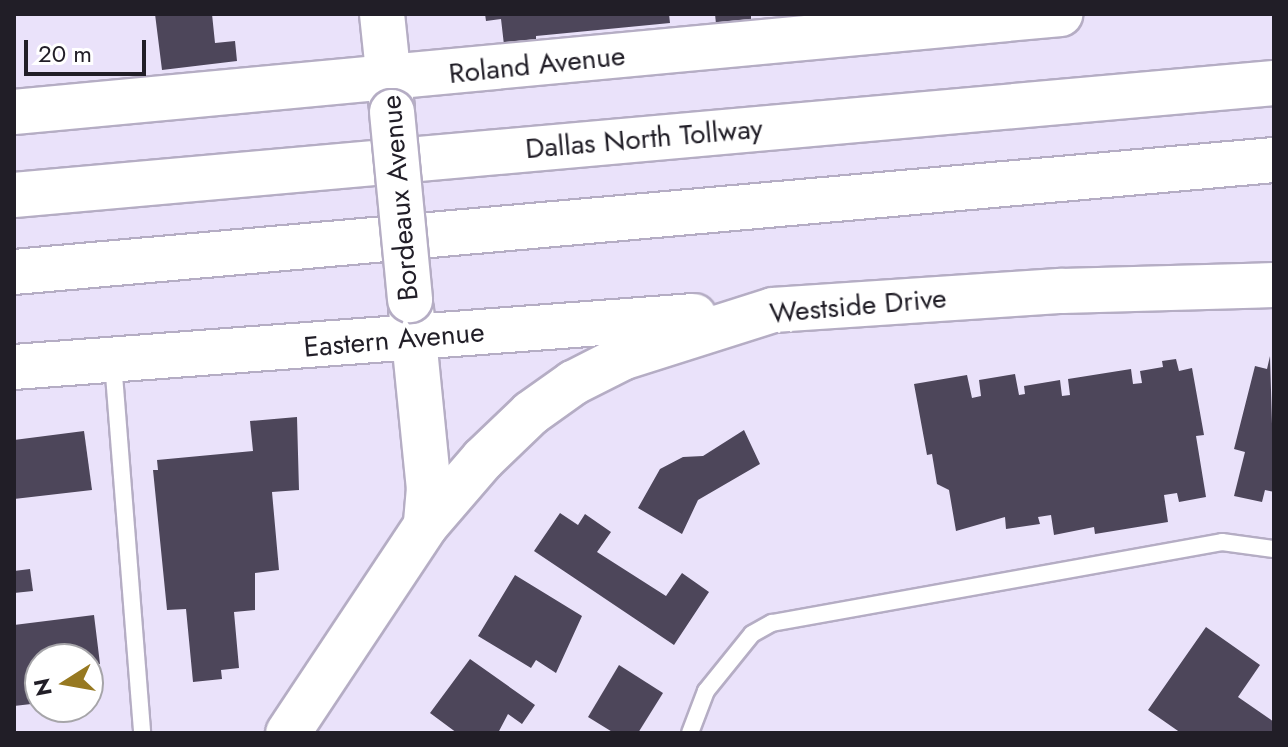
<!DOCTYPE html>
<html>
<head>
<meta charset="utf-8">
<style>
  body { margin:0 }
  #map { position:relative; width:1288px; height:747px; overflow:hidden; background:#eae2fa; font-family:Jost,sans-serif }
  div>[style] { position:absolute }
  .building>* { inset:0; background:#4d465a }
  .roads { filter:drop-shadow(2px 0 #b5adc4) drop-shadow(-2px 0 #b5adc4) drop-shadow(0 2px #b5adc4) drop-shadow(0 -2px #b5adc4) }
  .lane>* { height:16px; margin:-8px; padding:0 8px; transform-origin:8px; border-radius:8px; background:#fff }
  .secondary>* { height:44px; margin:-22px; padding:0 22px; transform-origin:22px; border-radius:22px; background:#fff }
  .highway>* { height:44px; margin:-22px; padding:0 22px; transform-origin:22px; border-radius:22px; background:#fff }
  .bridges { filter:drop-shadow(2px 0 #b5adc4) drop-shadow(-2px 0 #b5adc4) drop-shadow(0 2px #b5adc4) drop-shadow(0 -2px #b5adc4) }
  .secondary-bridge>* { height:44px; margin:-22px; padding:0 22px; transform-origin:22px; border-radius:22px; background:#fff }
  span { translate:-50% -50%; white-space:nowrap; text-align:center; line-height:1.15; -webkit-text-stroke:8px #fff; paint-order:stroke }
  .street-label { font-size:28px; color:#211e27 }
  .frame { position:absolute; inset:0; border:16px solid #211e27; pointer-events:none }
  .north { position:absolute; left:24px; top:643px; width:80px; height:80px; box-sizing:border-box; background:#fff; border:2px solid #a6a5a9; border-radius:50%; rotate:259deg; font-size:22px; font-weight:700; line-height:32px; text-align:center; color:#211e27 }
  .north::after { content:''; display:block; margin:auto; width:28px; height:36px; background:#977921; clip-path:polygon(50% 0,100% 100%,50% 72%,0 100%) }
  .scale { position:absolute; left:24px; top:40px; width:122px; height:36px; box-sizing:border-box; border:4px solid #211e27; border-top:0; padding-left:10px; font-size:24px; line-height:28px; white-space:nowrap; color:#211e27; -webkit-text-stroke:6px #fff; paint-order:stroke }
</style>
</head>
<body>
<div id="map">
  <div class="building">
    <div style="clip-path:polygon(155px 14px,212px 14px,215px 43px,235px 41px,237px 61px,162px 70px)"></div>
    <div style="clip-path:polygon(485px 14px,669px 14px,670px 23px,536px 36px,536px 42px,504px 45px,501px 19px,486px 21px)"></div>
    <div style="clip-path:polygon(715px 14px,751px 14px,751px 21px,716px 24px)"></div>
    <div style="clip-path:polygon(1270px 356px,1274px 492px,1265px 490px,1262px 502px,1234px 496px,1245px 452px,1234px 449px,1255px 366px,1267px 369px)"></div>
    <div style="clip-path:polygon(1176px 359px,1179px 371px,1192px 368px,1204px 435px,1196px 436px,1206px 497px,1179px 502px,1177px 493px,1164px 495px,1168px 522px,1095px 534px,1094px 527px,1054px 535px,1051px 515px,1038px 517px,1040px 524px,1006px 529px,1005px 517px,956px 531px,949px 490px,937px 484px,932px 454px,927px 455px,914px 384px,967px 375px,972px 398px,981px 396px,979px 380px,1015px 374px,1019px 395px,1025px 394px,1024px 386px,1060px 380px,1062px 396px,1070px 395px,1068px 379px,1131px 369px,1133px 384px,1142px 383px,1140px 371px,1163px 367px,1162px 361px)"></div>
    <div style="clip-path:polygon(297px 417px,299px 490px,272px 492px,279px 570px,255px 573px,255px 610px,234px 612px,239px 668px,221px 670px,222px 679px,193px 682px,186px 609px,167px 610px,153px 470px,158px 470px,157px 460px,253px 451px,250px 421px)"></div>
    <div style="clip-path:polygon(744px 430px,760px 464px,698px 500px,682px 534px,638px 508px,660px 469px,683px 457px,703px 456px)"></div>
    <div style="clip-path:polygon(84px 431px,92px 490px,14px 499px,14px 440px)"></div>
    <div style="clip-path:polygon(560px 513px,578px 525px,585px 514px,611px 532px,597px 552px,666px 596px,682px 573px,709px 592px,674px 645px,534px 551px)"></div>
    <div style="clip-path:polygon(30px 569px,33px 591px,14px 593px,14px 571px)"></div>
    <div style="clip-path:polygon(515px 575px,582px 616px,556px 673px,536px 660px,531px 668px,478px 636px)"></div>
    <div style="clip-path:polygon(94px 615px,100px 664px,40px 659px,40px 703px,14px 706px,14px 625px)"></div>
    <div style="clip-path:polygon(1206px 627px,1260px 665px,1238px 697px,1274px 722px,1274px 733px,1181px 733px,1148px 710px)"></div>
    <div style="clip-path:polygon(470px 659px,535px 705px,522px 724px,508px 714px,498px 733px,457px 733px,430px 713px)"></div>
    <div style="clip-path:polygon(619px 665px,663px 693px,638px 733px,614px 733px,588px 717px)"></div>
  </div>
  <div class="roads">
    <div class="lane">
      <div style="left:113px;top:362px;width:372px;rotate:85.5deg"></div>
      <div style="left:690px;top:733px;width:45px;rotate:-69.1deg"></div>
      <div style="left:706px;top:691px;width:73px;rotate:-51.1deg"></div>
      <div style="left:752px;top:634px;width:23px;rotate:-29deg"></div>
      <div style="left:772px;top:623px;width:457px;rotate:-10.2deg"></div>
      <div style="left:1222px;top:542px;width:52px;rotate:7.7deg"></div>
    </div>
    <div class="secondary">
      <div style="left:382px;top:14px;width:96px;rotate:84deg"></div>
      <div style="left:14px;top:112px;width:1051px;rotate:-5.35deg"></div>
      <div style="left:411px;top:309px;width:180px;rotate:84.3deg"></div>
      <div style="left:429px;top:488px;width:37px;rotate:95deg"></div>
      <div style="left:14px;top:367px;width:682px;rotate:-4.29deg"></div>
      <div style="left:288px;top:733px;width:250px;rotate:-56.4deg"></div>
      <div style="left:426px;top:525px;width:87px;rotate:-49.2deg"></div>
      <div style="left:483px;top:459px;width:66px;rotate:-43.8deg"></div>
      <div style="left:531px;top:413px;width:52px;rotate:-35.5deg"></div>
      <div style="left:573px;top:383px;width:55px;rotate:-27deg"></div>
      <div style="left:622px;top:358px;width:158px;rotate:-17.6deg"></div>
      <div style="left:773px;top:310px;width:290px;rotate:-3.8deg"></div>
      <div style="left:1062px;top:291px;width:212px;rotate:-1.6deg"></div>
    </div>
    <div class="highway">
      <div style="left:14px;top:195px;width:1265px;rotate:-5.08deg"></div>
      <div style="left:14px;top:272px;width:1265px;rotate:-5.08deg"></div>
    </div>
  </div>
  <div class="bridges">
    <div class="secondary-bridge">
      <div style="left:392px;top:112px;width:189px;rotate:84.5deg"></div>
    </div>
  </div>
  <div class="street-label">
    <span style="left:537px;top:65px;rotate:-6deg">Roland Avenue</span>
    <span style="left:644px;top:139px;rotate:-5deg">Dallas North Tollway</span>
    <span style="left:400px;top:198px;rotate:-95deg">Bordeaux Avenue</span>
    <span style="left:858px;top:306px;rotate:-5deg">Westside Drive</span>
    <span style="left:394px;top:340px;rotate:-5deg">Eastern Avenue</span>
  </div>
  <div class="frame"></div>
  <div class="north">N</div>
  <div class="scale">20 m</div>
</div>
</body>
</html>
